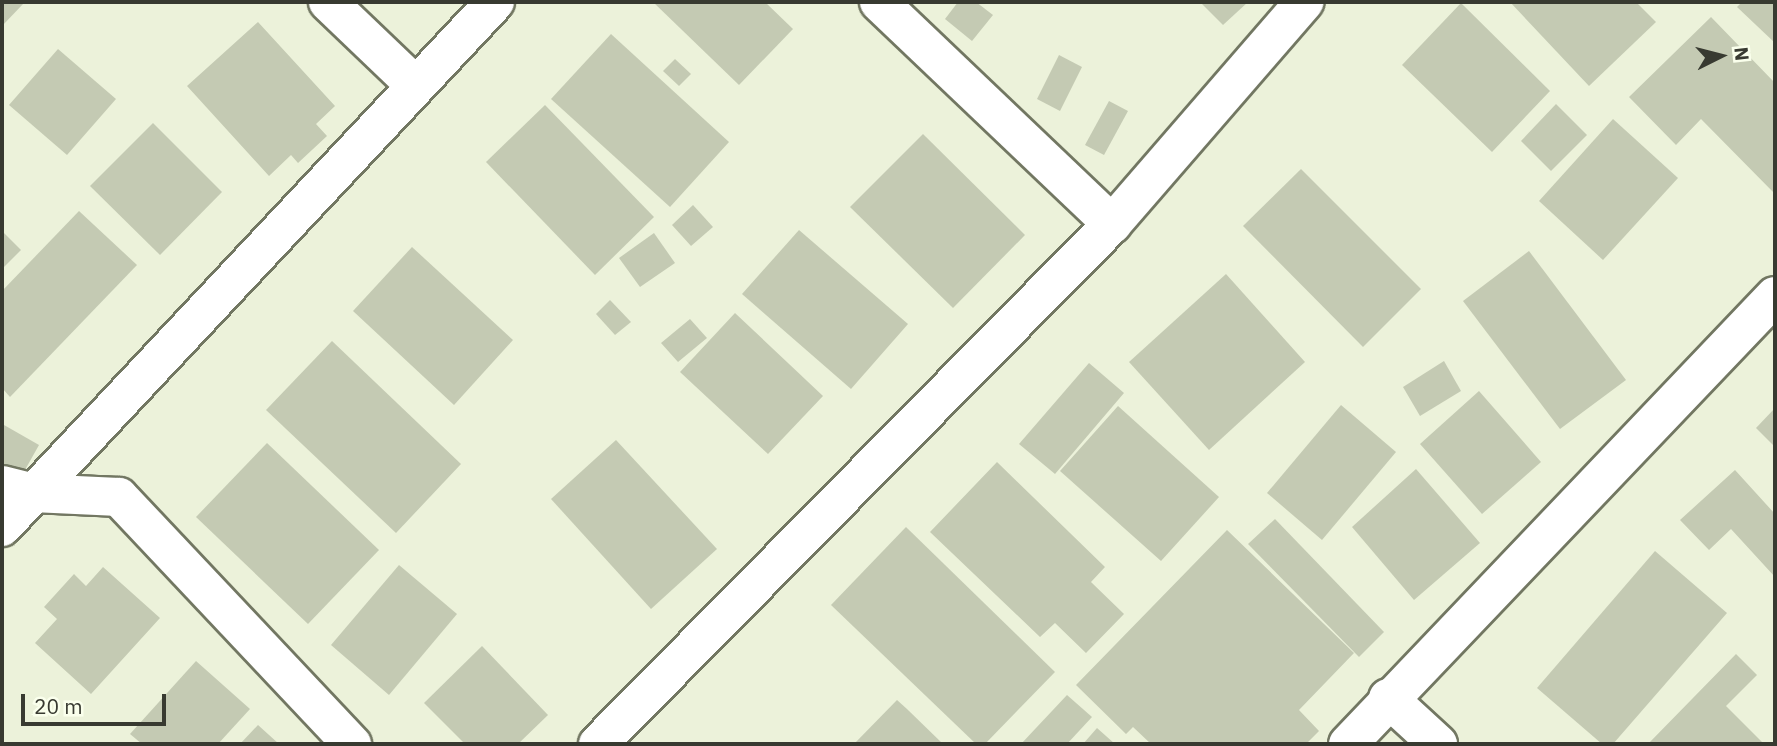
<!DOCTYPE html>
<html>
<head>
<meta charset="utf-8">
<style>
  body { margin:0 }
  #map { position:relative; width:1777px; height:746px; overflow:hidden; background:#ecf2da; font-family:"IBM Plex Sans",sans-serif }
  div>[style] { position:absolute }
  .building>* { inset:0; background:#c4cab3 }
  .roads { filter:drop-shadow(2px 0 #727762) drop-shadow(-2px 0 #727762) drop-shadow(0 2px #727762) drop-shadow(0 -2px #727762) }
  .minor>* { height:38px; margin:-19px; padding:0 19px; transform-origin:19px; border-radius:19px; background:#fff }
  span { translate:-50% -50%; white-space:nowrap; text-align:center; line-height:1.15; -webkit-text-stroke:6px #faffec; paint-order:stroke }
  .frame { position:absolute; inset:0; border:4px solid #383a31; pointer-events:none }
  .north { position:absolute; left:1686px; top:21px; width:70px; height:70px; -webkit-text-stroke:5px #faffec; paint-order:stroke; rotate:84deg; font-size:19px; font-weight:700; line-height:28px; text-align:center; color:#383a31 }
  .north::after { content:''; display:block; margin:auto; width:24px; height:32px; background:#383a31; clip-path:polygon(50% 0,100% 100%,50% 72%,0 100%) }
  .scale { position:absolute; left:21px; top:694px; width:145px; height:32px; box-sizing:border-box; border:4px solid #383a31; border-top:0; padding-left:9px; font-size:21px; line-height:24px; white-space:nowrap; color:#383a31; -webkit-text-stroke:5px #faffec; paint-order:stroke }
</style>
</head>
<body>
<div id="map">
  <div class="building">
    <div style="clip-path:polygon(2px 2px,24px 3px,2px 26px)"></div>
    <div style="clip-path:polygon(653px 2px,765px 2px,793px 29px,739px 85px)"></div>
    <div style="clip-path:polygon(958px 2px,976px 2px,993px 15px,972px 41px,945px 19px)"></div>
    <div style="clip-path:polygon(1200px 2px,1248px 2px,1223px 25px)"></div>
    <div style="clip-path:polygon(1510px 2px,1636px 2px,1656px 22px,1589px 86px)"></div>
    <div style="clip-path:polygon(1742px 2px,1775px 2px,1775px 43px,1737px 7px)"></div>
    <div style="clip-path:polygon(1461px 3px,1550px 91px,1492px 152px,1402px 65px)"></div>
    <div style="clip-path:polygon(1711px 17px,1775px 83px,1775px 194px,1701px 119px,1676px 145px,1629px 97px)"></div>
    <div style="clip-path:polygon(258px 22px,335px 106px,316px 124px,327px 136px,298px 163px,291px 155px,269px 176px,187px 86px)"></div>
    <div style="clip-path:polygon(611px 34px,729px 142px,670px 207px,551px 99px)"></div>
    <div style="clip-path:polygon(58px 49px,116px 99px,67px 155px,9px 105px)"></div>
    <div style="clip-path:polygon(1059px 55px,1082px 67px,1060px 111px,1037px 99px)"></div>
    <div style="clip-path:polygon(675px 59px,691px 74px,679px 86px,663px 71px)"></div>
    <div style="clip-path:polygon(1109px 101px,1128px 111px,1104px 155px,1085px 145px)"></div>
    <div style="clip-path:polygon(1556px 104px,1587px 135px,1551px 171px,1521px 141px)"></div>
    <div style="clip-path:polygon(545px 105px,654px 217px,595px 275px,486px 162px)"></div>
    <div style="clip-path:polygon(1613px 119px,1678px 178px,1603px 260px,1539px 201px)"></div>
    <div style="clip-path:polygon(153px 123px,222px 192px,160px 255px,90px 186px)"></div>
    <div style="clip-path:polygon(923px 134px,1025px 235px,953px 308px,850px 207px)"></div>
    <div style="clip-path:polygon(1301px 169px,1421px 289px,1363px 347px,1243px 226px)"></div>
    <div style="clip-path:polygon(693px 205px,713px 227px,691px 246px,672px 225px)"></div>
    <div style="clip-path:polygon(79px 211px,137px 265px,10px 397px,2px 388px,2px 291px)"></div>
    <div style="clip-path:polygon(799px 230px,908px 324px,851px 389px,742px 294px)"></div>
    <div style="clip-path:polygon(2px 231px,21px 250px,2px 269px)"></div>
    <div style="clip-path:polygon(654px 233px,675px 263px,640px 287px,619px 258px)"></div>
    <div style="clip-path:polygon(412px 247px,513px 340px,454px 405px,353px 311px)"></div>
    <div style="clip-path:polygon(1529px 251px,1626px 380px,1560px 429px,1463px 301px)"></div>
    <div style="clip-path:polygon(1226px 274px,1305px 362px,1209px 450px,1129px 362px)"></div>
    <div style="clip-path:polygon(610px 300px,631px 322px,615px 335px,596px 314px)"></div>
    <div style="clip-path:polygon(735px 313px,823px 396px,768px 454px,680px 372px)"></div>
    <div style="clip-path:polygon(690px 319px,707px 338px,678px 362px,661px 343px)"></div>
    <div style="clip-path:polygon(332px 341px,461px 464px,396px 533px,266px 410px)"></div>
    <div style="clip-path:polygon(1444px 361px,1461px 391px,1420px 416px,1403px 387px)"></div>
    <div style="clip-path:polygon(1089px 363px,1124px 393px,1055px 474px,1019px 444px)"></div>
    <div style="clip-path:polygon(1479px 391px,1541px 462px,1482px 514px,1420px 444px)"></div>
    <div style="clip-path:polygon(1341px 405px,1396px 452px,1322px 540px,1267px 493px)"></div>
    <div style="clip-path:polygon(1118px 406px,1219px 497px,1161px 561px,1060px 471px)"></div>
    <div style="clip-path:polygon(1775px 408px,1775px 447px,1756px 428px)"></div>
    <div style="clip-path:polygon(4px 425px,39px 445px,21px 477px,2px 466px)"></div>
    <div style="clip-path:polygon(616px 440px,717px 549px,651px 609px,551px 499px)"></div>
    <div style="clip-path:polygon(267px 443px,379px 550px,308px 624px,196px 517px)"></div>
    <div style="clip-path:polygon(997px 462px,1105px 567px,1091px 582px,1124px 614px,1086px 653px,1055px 623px,1040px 637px,930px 532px)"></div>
    <div style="clip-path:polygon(1416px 469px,1480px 543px,1414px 600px,1352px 527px)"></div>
    <div style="clip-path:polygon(1735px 470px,1775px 514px,1775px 577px,1731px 529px,1709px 550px,1680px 520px)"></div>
    <div style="clip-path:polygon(1275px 519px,1384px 632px,1359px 657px,1248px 544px)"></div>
    <div style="clip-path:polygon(906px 527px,1055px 672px,985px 744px,976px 744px,831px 605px)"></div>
    <div style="clip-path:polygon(1227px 530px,1354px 653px,1299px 710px,1319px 731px,1306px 744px,1151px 744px,1133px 727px,1126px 734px,1076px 685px)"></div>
    <div style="clip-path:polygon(1655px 551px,1727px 613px,1613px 744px,1602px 744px,1537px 688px)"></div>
    <div style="clip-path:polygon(399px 565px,457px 614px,389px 695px,331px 645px)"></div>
    <div style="clip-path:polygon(103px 567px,160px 618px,91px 694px,35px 643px,57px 619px,44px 607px,74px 574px,86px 586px)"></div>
    <div style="clip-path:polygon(482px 646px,548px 715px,518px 744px,465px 744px,424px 703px)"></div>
    <div style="clip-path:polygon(1736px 654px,1757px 675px,1726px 706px,1764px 744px,1648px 744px)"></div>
    <div style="clip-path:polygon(196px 661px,250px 709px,218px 744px,142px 744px,130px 734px)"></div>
    <div style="clip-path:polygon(1067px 695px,1092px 717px,1067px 744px,1021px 744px)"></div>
    <div style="clip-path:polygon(897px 700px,907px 709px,943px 744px,854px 744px)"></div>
    <div style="clip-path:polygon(258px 725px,279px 744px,240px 744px)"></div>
    <div style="clip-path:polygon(1097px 728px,1115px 744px,1083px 744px)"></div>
  </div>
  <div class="roads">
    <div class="minor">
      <div style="left:328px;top:2px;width:120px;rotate:43.7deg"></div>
      <div style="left:879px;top:2px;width:322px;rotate:43.6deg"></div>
      <div style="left:2px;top:485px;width:32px;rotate:14deg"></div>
      <div style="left:33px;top:493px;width:86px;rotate:2.7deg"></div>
      <div style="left:119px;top:497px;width:340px;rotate:46.7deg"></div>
      <div style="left:2px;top:527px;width:720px;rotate:-46.8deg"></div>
      <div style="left:1388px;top:698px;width:68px;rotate:42.6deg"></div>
      <div style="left:598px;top:744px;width:731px;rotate:-45.33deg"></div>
      <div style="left:1112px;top:224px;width:294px;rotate:-49.1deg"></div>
      <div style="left:1348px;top:744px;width:619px;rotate:-46.37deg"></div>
    </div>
  </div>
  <div class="frame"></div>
  <div class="north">N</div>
  <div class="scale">20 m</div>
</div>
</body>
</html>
